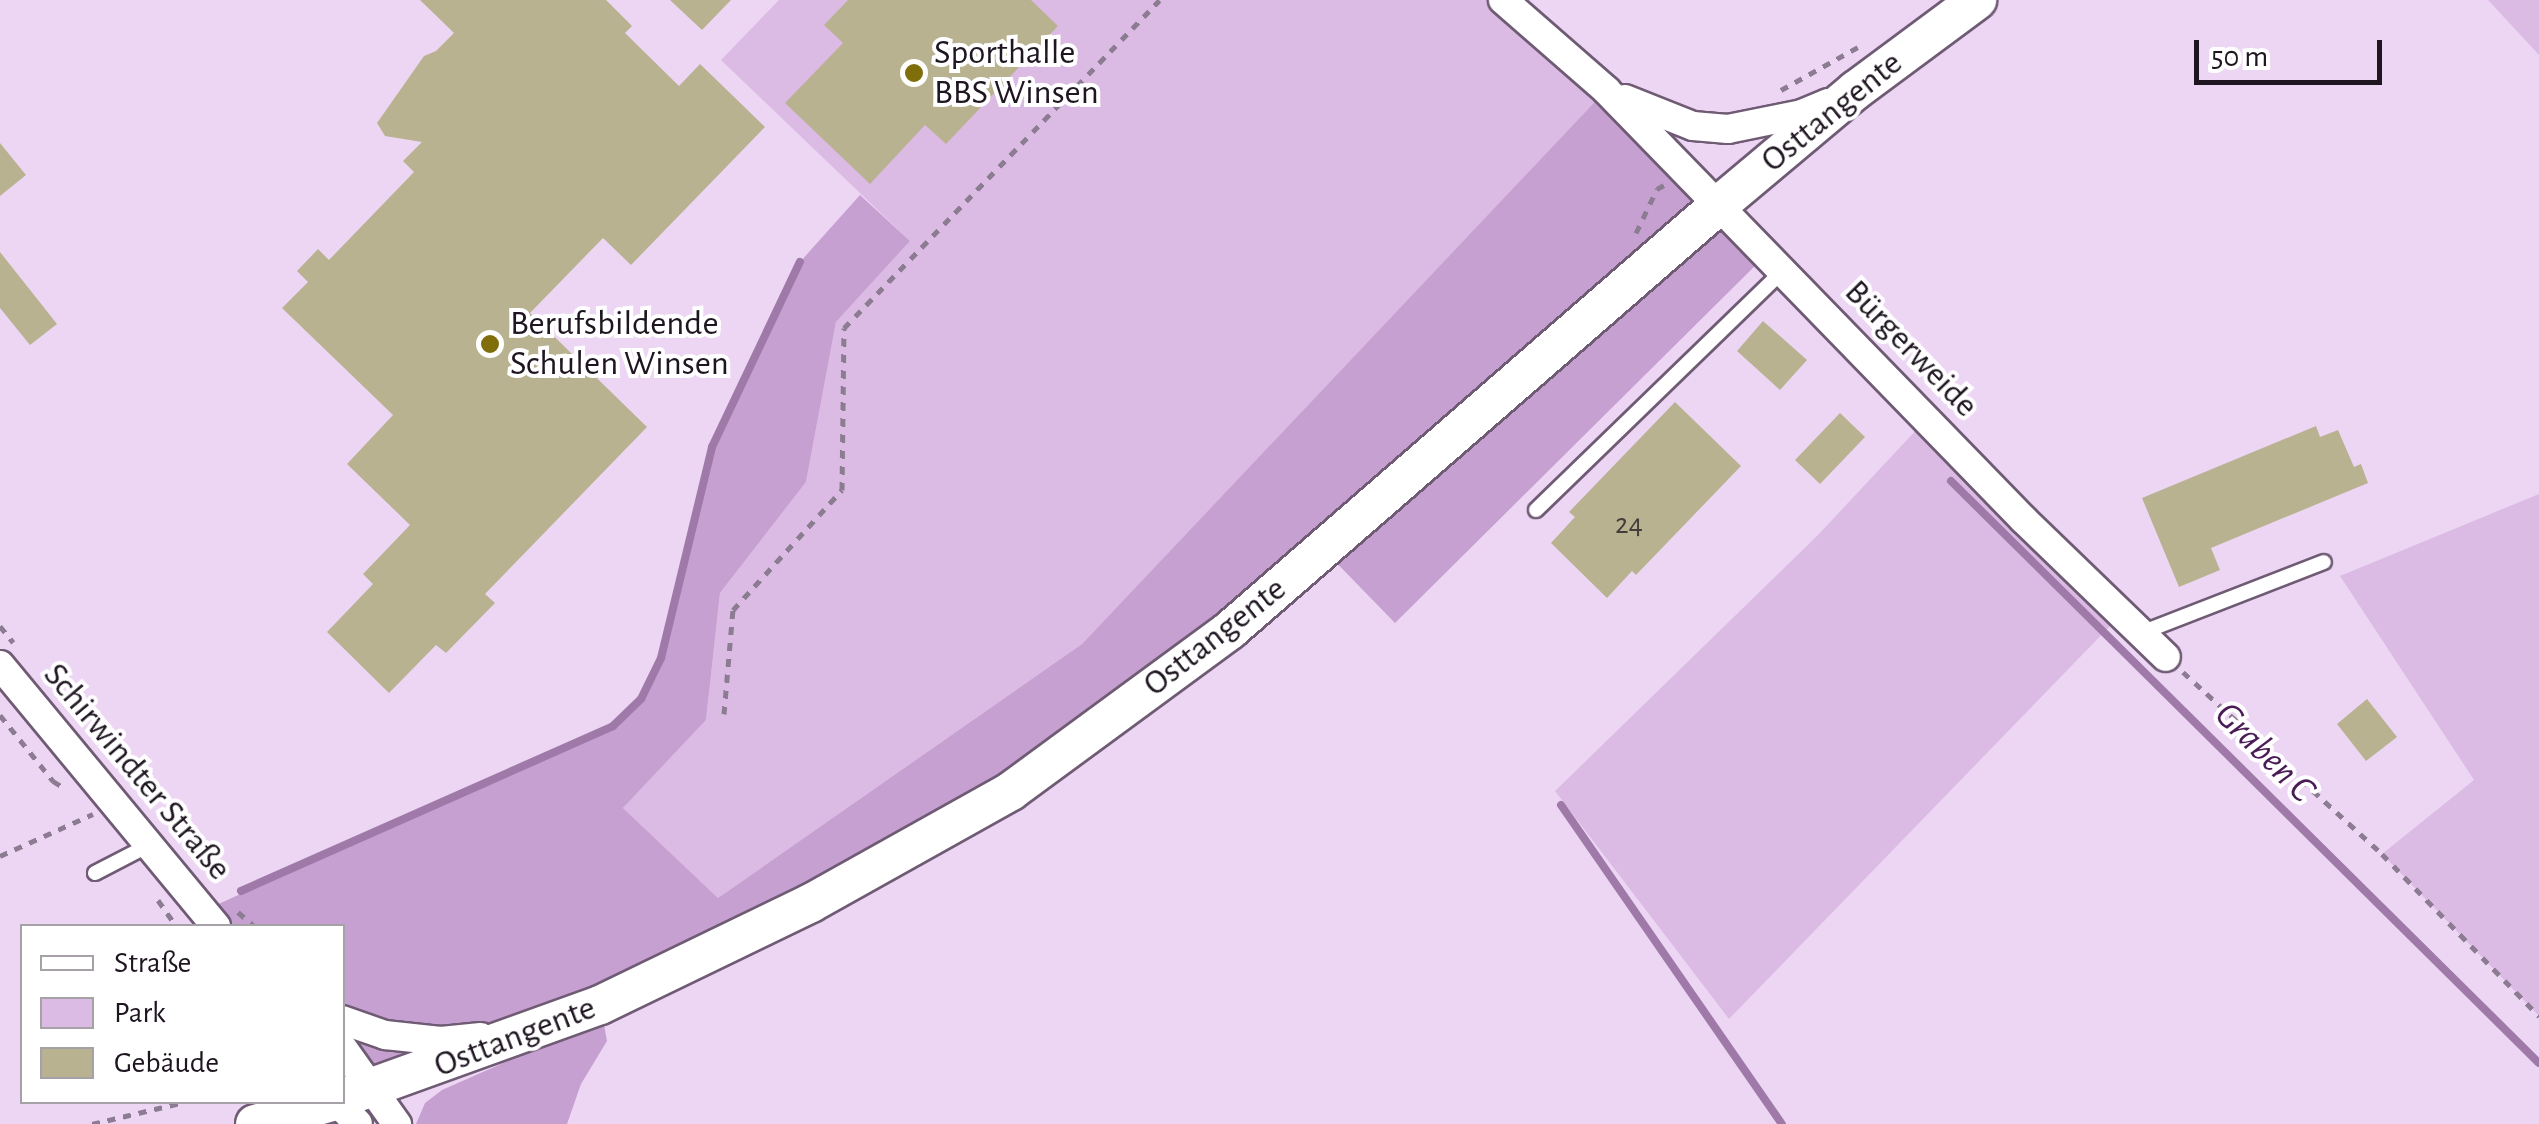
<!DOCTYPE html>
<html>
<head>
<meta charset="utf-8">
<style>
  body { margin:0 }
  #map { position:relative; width:2539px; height:1124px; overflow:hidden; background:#edd6f4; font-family:"Alegreya Sans",sans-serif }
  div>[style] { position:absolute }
  .green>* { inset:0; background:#dbbbe4 }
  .forest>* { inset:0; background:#c6a0d0 }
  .stream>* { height:8px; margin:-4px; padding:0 4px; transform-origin:4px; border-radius:4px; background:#9f7aa9 }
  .building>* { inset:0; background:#b9b290 }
  .path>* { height:5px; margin-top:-2.5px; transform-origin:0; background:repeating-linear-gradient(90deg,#8c7c91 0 8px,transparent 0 16px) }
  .roads { filter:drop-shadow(2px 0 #6f5b74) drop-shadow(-2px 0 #6f5b74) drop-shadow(0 2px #6f5b74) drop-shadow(0 -2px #6f5b74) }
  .service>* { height:14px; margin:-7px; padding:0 7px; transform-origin:7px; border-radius:7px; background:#fff }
  .minor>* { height:28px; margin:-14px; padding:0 14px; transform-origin:14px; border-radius:14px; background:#fff }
  .secondary>* { height:38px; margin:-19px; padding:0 19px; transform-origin:19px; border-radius:19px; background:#fff }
  .dots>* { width:28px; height:28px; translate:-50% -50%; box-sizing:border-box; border:5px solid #fff; border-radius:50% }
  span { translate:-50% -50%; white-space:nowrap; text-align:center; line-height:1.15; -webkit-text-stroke:8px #fff; paint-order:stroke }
  .number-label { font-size:30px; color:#453c3c }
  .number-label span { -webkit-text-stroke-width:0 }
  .poi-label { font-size:35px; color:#1e1520 }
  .left { translate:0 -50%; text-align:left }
  .street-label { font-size:35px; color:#1e1520 }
  .water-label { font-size:38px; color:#4a1c56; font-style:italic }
  .legend { position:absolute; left:20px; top:924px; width:325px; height:180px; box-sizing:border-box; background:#fff; border:2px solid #a5a1a6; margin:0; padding:12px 18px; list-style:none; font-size:30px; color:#1e1520 }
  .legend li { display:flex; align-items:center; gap:20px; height:50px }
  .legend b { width:50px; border:2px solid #a5a1a6 }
  .scale { position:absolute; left:2194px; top:40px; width:188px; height:45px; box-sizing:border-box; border:5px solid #1e1520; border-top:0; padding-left:12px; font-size:30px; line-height:35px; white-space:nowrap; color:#1e1520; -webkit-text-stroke:8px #fff; paint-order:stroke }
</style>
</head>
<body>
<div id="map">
  <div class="green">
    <div style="clip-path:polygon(779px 0,1503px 0,1606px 90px,1082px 644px,718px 898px,623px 808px,706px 720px,720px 593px,806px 482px,836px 322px,910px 241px,721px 60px)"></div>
    <div style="clip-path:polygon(2488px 0,2539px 0,2539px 55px)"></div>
    <div style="clip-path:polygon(1919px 427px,2115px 621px,1729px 1019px,1555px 791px,1818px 535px)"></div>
    <div style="clip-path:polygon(2539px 494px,2539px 1016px,2382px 854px,2474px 780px,2340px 576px)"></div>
  </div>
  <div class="forest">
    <div style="clip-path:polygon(1606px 90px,1768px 253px,1395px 623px,1324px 550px,1230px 630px,811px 903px,372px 1089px,343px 1047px,342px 926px,216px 926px,203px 911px,613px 726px,641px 699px,661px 658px,712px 447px,800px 262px,860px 195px,910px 241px,836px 322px,806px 482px,720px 593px,706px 720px,623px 808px,718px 898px,1082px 644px)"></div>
    <div style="clip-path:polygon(603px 1019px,607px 1041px,581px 1084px,567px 1124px,416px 1124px,425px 1103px,442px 1090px)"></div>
  </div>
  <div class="stream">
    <div style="left:1951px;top:481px;width:827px;rotate:44.71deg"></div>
    <div style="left:1561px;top:805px;width:388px;rotate:55.3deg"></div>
    <div style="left:241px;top:891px;width:407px;rotate:-23.9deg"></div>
    <div style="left:613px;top:726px;width:39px;rotate:-44deg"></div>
    <div style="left:641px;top:699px;width:46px;rotate:-64deg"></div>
    <div style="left:661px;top:658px;width:217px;rotate:-76.4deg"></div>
    <div style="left:712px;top:447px;width:205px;rotate:-64.6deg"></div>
  </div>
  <div class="building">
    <div style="clip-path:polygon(420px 0,606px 0,632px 26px,625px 33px,679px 86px,700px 64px,765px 127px,631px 265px,603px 238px,530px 313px,647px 427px,485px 594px,495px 603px,446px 653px,436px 645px,389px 693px,327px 632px,373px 584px,363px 574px,410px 525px,347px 464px,393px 415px,282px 308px,308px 282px,297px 271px,318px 249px,329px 260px,414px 172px,403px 161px,422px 142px,385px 136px,377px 123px,424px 56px,436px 51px,454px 33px)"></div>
    <div style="clip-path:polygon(670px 0,731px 0,702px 30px)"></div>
    <div style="clip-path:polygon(848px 0,1031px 0,1058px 26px,946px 144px,925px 125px,870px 184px,785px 103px,843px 43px,824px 25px)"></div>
    <div style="clip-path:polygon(0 143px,26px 175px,0 196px)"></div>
    <div style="clip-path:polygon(0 252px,57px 324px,30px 345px,0 308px)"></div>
    <div style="clip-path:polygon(1763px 321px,1807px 360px,1780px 390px,1737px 351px)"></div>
    <div style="clip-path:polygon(1675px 402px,1741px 466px,1636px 575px,1632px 571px,1607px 598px,1551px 543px,1575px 517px,1569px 512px)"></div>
    <div style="clip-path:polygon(1840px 413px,1865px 437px,1820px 484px,1795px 460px)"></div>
    <div style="clip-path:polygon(2316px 426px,2320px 437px,2338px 430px,2354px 467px,2361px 464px,2368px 483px,2211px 548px,2220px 570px,2179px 587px,2142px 498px)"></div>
    <div style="clip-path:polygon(2367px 699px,2397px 737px,2366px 761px,2337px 724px)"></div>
  </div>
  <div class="path">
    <div style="left:1781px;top:90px;width:88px;rotate:-29.2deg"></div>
    <div style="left:1636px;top:233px;width:49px;rotate:-64.5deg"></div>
    <div style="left:1657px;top:189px;width:10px;rotate:-29deg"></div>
    <div style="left:0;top:626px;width:21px;rotate:51deg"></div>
    <div style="left:2183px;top:672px;width:270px;rotate:42.4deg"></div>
    <div style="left:2382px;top:854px;width:226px;rotate:45.9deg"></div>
    <div style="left:724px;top:714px;width:104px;rotate:-85.1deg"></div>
    <div style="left:733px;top:610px;width:162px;rotate:-47.8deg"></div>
    <div style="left:842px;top:490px;width:162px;rotate:-89.3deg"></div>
    <div style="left:844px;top:328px;width:455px;rotate:-46.1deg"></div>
    <div style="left:0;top:715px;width:85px;rotate:51.2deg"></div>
    <div style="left:53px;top:781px;width:15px;rotate:32deg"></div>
    <div style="left:0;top:856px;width:102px;rotate:-24.3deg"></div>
    <div style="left:158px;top:900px;width:32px;rotate:55deg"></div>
    <div style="left:238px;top:912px;width:21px;rotate:41deg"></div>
    <div style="left:92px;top:1124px;width:95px;rotate:-13.4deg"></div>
  </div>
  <div class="roads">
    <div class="service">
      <div style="left:1536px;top:510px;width:344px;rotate:-44.1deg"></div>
      <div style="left:2141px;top:633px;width:196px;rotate:-21.2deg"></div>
      <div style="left:95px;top:873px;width:59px;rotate:-27.4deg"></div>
    </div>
    <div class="minor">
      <div style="left:1503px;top:0;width:137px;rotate:41.1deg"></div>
      <div style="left:1606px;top:90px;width:600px;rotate:45.81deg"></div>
      <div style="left:2024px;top:520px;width:197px;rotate:44deg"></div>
      <div style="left:1625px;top:99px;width:73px;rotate:21.7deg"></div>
      <div style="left:1693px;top:126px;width:35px;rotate:5deg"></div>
      <div style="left:1728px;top:129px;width:76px;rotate:-11.5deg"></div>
      <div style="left:1802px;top:114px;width:28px;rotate:-23deg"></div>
      <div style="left:0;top:665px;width:339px;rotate:50.4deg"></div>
      <div style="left:342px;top:1020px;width:46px;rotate:19.2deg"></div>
      <div style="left:385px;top:1035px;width:56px;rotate:6.1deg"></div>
      <div style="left:441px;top:1041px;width:40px;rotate:-5.7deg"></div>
      <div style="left:342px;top:1047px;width:95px;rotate:54.5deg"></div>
      <div style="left:337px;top:1102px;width:30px;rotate:46deg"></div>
    </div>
    <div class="secondary">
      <div style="left:342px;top:1098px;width:274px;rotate:-19.8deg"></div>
      <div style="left:600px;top:1005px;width:234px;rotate:-25.8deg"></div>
      <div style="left:811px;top:903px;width:229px;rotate:-29.2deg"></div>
      <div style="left:1011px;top:791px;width:272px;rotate:-36.3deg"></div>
      <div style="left:1230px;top:630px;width:649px;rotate:-41deg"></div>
      <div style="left:1720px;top:204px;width:177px;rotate:-40deg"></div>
      <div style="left:1856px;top:90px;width:151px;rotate:-36.6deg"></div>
      <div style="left:255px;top:1124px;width:80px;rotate:-15.9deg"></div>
    </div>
  </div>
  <div class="dots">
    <div style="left:914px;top:73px;background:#806e0a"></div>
    <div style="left:490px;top:344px;background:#806e0a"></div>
  </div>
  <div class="number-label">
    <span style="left:1629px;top:524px">24</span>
  </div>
  <div class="poi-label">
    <span class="left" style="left:934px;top:73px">Sporthalle<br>BBS Winsen</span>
    <span class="left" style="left:510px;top:344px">Berufsbildende<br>Schulen Winsen</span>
  </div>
  <div class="street-label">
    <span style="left:1832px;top:112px;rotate:-39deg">Osttangente</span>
    <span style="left:1911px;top:349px;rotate:46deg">Bürgerweide</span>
    <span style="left:1215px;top:637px;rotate:-38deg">Osttangente</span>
    <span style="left:137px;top:772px;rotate:50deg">Schirwindter Straße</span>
    <span style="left:515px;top:1037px;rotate:-21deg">Osttangente</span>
  </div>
  <div class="water-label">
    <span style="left:2264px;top:753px;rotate:45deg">Graben C</span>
  </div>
  <ul class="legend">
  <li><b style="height:12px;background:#fff"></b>Straße</li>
  <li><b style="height:28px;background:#dbbbe4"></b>Park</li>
  <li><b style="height:28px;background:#b9b290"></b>Gebäude</li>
  </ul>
  <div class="scale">50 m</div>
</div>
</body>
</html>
